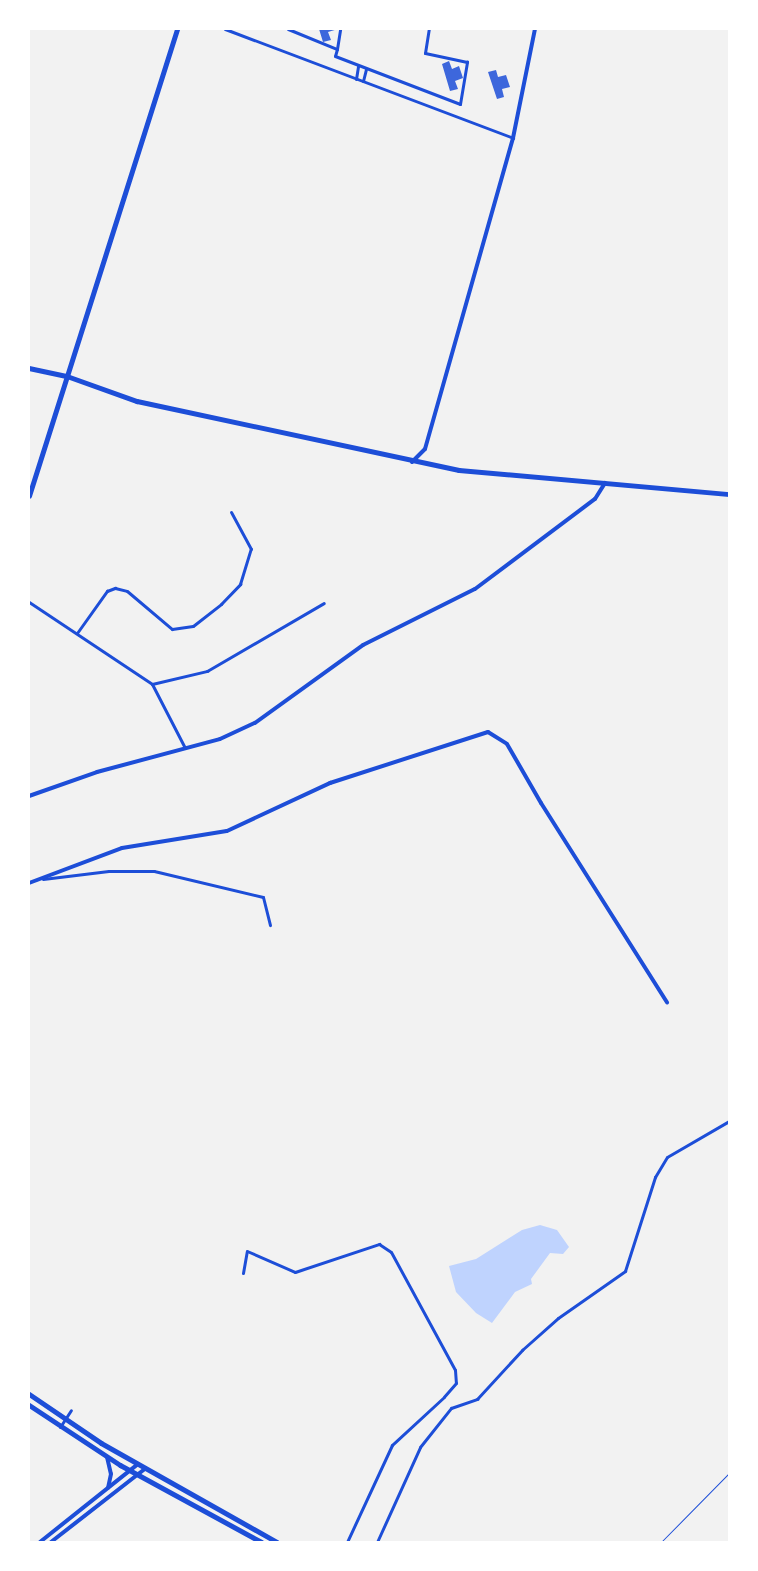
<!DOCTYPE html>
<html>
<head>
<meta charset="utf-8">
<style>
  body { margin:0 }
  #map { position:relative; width:758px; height:1571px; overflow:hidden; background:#f2f2f2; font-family:Commissioner,sans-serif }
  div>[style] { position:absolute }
  .water>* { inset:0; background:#bfd3fe }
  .building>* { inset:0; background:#3d67dc }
  .service>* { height:1px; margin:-0.5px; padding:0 0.5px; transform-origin:0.5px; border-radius:0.5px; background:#1d4ed8 }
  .minor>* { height:3px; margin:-1.5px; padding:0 1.5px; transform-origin:1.5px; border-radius:1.5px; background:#1d4ed8 }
  .tertiary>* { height:4px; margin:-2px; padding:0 2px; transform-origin:2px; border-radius:2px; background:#1d4ed8 }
  .secondary>* { height:4.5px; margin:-2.25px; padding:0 2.25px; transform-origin:2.25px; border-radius:2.25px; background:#1d4ed8 }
  .primary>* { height:5px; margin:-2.5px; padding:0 2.5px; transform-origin:2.5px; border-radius:2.5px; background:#1d4ed8 }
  span { translate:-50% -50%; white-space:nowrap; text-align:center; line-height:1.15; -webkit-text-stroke:4.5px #fff; paint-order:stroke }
  .frame { position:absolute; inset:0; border:30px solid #fff; pointer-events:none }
</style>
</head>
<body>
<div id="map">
  <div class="water">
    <div style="clip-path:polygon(540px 1225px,557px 1230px,569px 1247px,563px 1254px,550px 1253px,531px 1279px,532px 1284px,515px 1292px,492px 1323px,476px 1313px,456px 1292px,449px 1266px,476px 1259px,522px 1230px)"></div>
  </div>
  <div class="building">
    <div style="clip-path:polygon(319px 29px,338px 29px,328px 32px,331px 40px,323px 42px)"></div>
    <div style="clip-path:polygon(449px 61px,452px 69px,459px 66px,463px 78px,455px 81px,458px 89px,450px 91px,442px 64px)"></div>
    <div style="clip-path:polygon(496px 70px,498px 77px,506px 75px,510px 87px,502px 89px,504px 97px,497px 99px,488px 72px)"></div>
  </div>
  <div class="service">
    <div style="left:661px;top:1542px;width:97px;rotate:-45.4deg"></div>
  </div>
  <div class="minor">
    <div style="left:225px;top:29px;width:308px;rotate:20.7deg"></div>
    <div style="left:288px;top:29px;width:53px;rotate:22.2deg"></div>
    <div style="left:337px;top:49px;width:7px;rotate:106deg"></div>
    <div style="left:335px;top:56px;width:134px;rotate:21deg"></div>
    <div style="left:460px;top:104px;width:43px;rotate:-80.5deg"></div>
    <div style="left:467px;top:62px;width:43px;rotate:-167.9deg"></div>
    <div style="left:425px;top:53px;width:24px;rotate:-81deg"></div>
    <div style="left:337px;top:49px;width:20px;rotate:-81deg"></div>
    <div style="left:356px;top:79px;width:13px;rotate:-81deg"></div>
    <div style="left:363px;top:81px;width:12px;rotate:-76deg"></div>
    <div style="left:29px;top:602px;width:148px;rotate:33.7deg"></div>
    <div style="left:152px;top:684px;width:72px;rotate:62.7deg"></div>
    <div style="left:77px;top:633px;width:52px;rotate:-54.5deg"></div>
    <div style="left:107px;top:591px;width:9px;rotate:-21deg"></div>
    <div style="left:115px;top:588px;width:12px;rotate:14deg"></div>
    <div style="left:127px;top:591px;width:59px;rotate:40.2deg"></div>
    <div style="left:172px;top:629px;width:21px;rotate:-8deg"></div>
    <div style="left:193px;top:626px;width:36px;rotate:-38deg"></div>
    <div style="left:221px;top:604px;width:28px;rotate:-46deg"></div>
    <div style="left:240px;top:584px;width:37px;rotate:-73deg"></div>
    <div style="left:251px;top:549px;width:42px;rotate:-118.4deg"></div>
    <div style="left:152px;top:684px;width:57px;rotate:-13.3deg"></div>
    <div style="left:207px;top:671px;width:135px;rotate:-30.2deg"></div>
    <div style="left:43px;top:879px;width:66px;rotate:-6.9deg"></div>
    <div style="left:109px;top:871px;width:45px"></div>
    <div style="left:154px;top:871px;width:112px;rotate:13.4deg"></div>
    <div style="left:263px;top:897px;width:29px;rotate:76deg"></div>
    <div style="left:243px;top:1273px;width:22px;rotate:-80deg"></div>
    <div style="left:247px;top:1251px;width:52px;rotate:23.6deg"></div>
    <div style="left:295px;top:1272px;width:89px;rotate:-18.4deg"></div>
    <div style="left:379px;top:1244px;width:14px;rotate:34deg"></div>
    <div style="left:391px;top:1252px;width:134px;rotate:61.5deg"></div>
    <div style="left:455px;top:1370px;width:13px;rotate:86deg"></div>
    <div style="left:456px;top:1383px;width:18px;rotate:131deg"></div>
    <div style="left:444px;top:1397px;width:71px;rotate:137.3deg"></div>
    <div style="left:392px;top:1445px;width:107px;rotate:114.9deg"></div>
    <div style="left:60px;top:1427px;width:20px;rotate:-57deg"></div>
    <div style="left:377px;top:1542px;width:104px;rotate:-65.6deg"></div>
    <div style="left:420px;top:1447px;width:50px;rotate:-51.5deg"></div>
    <div style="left:451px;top:1408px;width:28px;rotate:-19deg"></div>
    <div style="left:477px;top:1399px;width:67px;rotate:-47.4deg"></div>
    <div style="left:522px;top:1350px;width:48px;rotate:-41.6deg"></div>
    <div style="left:558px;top:1318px;width:82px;rotate:-35deg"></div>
    <div style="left:625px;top:1271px;width:99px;rotate:-72.3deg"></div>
    <div style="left:655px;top:1177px;width:23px;rotate:-59deg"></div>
    <div style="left:667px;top:1157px;width:72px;rotate:-30.1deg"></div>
  </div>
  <div class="tertiary">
    <div style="left:412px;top:462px;width:18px;rotate:-45deg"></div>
    <div style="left:425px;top:449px;width:323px;rotate:-74.2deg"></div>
    <div style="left:513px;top:138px;width:111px;rotate:-78.6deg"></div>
    <div style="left:29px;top:796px;width:72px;rotate:-19.4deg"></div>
    <div style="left:97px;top:772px;width:127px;rotate:-15deg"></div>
    <div style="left:220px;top:739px;width:38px;rotate:-25deg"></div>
    <div style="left:255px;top:723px;width:133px;rotate:-35.8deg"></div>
    <div style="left:363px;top:645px;width:125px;rotate:-26.6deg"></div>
    <div style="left:475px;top:589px;width:150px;rotate:-36.9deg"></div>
    <div style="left:595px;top:499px;width:19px;rotate:-58deg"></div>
    <div style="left:29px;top:883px;width:99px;rotate:-20.6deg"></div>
    <div style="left:122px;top:848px;width:106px;rotate:-9.2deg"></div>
    <div style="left:227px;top:831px;width:114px;rotate:-25deg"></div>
    <div style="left:330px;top:783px;width:166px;rotate:-17.9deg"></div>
    <div style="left:488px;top:732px;width:22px;rotate:32deg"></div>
    <div style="left:507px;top:744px;width:68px;rotate:60deg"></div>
    <div style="left:541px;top:803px;width:236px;rotate:57.7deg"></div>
    <div style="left:107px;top:1457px;width:17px;rotate:77deg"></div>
    <div style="left:111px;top:1474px;width:14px;rotate:102deg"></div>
    <div style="left:40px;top:1542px;width:125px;rotate:-38.5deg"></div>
    <div style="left:51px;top:1542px;width:120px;rotate:-37.9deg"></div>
  </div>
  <div class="secondary">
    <div style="left:29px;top:368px;width:39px;rotate:12deg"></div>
    <div style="left:67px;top:376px;width:74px;rotate:19.7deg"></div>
    <div style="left:137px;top:401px;width:329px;rotate:12.1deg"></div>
    <div style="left:459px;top:470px;width:271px;rotate:5.1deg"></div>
    <div style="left:29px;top:496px;width:490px;rotate:-72.4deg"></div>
  </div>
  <div class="primary">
    <div style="left:29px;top:1394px;width:87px;rotate:34.2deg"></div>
    <div style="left:101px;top:1443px;width:202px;rotate:29.4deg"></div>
    <div style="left:29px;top:1405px;width:109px;rotate:33.4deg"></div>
    <div style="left:120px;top:1465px;width:161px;rotate:28.6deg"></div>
  </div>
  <div class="frame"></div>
</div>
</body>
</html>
